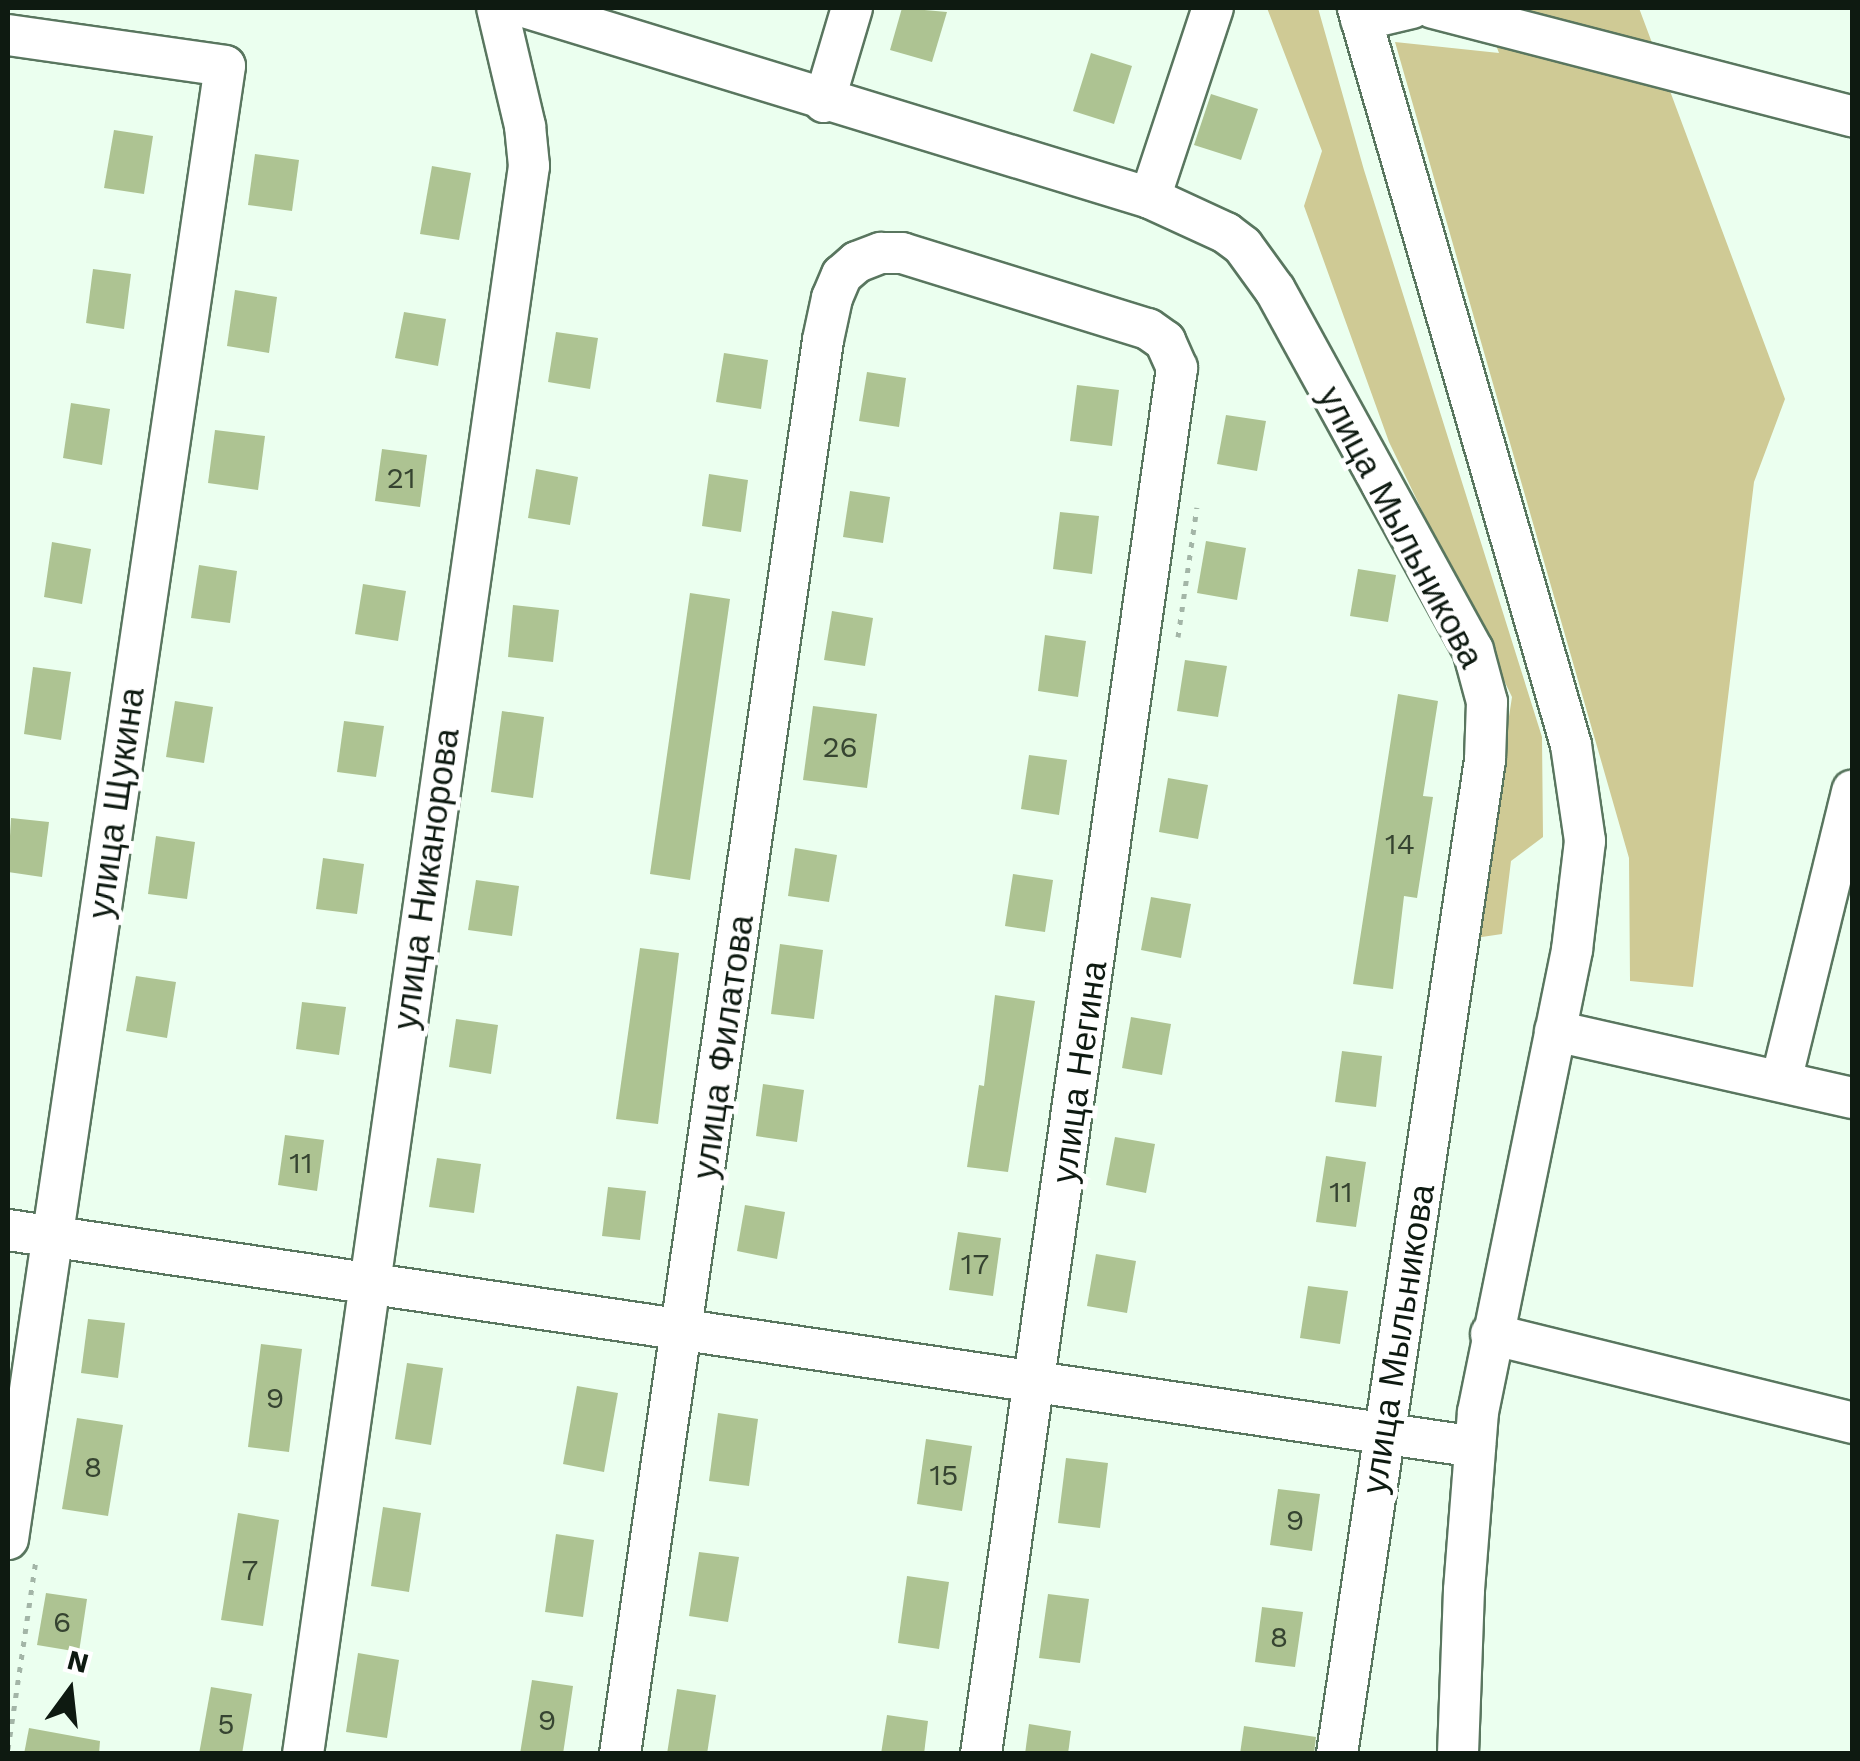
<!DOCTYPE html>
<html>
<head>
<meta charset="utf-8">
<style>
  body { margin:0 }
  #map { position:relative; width:1860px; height:1761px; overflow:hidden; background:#ebffef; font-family:"Work Sans",sans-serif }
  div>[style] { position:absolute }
  .forest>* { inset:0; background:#cfca95 }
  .building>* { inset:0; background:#adc392 }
  .path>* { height:5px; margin-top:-2.5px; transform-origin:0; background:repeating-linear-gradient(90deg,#a3b5a7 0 5px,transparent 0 13px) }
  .roads { filter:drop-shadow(2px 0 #59765f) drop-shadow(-2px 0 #59765f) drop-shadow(0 2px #59765f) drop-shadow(0 -2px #59765f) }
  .minor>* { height:40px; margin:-20px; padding:0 20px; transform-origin:20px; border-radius:20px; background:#fff }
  span { translate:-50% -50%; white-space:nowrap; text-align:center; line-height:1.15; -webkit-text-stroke:10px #fff; paint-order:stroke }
  .number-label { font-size:30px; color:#364431 }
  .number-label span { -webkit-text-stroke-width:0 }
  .street-label { font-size:35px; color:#0e1a11 }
  .frame { position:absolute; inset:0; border:10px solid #0e1a11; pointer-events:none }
  .north { position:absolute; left:20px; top:1641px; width:100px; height:100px; -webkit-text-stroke:8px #fff; paint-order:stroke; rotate:15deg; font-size:28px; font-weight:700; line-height:40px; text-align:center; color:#0e1a11 }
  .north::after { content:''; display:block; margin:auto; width:35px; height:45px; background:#0e1a11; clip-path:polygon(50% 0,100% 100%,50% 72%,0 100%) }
</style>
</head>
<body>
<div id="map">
  <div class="forest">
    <div style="clip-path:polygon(1267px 8px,1318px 8px,1364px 170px,1542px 737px,1543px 837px,1511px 861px,1502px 934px,1475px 938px,1512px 697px,1389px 442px,1304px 206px,1322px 151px)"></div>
    <div style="clip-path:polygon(1482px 8px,1639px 8px,1785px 399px,1754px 482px,1693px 987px,1630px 981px,1629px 858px,1395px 42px,1499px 53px)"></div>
  </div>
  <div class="building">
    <div style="clip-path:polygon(902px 8px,947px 12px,932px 62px,890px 50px)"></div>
    <div style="clip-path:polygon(1091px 53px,1132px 66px,1114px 124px,1073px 111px)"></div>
    <div style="clip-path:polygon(1211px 94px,1258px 109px,1241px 160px,1194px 145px)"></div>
    <div style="clip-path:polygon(114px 130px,153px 136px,144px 194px,104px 188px)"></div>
    <div style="clip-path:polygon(255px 154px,299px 160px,292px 211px,248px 205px)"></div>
    <div style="clip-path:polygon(432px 166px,471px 173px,459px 240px,420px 234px)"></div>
    <div style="clip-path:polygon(93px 269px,131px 274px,124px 329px,86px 323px)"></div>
    <div style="clip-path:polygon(235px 290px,277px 297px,269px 353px,227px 346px)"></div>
    <div style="clip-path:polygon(404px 312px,446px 319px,438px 366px,395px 358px)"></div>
    <div style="clip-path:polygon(556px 332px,598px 338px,590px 389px,548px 382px)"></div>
    <div style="clip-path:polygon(724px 353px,768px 360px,761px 409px,716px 402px)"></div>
    <div style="clip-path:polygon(867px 372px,906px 378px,899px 427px,859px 421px)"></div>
    <div style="clip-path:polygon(1077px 385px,1119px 390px,1112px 446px,1070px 441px)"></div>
    <div style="clip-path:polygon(71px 403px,110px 409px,102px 465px,63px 458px)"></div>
    <div style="clip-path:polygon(1226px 415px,1266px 421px,1257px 471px,1217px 464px)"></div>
    <div style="clip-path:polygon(215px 430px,265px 436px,258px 490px,208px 483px)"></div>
    <div style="clip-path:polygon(382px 449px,427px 455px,420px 507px,375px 501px)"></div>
    <div style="clip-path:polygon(536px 469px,578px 477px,570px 525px,528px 518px)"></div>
    <div style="clip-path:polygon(709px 474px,748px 480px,741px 532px,702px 526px)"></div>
    <div style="clip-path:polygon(850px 491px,890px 497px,883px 543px,843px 537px)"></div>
    <div style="clip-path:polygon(1060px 512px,1099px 516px,1092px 574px,1053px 569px)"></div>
    <div style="clip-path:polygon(1206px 541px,1246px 548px,1237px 600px,1197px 593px)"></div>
    <div style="clip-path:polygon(52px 542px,91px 549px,82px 604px,44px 597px)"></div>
    <div style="clip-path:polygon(199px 565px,237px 571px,230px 623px,191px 618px)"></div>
    <div style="clip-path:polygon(1358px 569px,1396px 575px,1388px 622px,1350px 616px)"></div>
    <div style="clip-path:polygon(363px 584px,406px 591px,398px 641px,355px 634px)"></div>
    <div style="clip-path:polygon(690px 593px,730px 599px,690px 880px,650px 874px)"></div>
    <div style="clip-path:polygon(513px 605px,559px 610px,553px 662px,508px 657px)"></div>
    <div style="clip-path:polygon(832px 611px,873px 618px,865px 666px,824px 660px)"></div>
    <div style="clip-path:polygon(1045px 635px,1086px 641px,1078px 697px,1038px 691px)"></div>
    <div style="clip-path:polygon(1185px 660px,1227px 666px,1218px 717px,1177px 711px)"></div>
    <div style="clip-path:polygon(33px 667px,71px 672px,61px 740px,24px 734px)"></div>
    <div style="clip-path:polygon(1398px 694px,1438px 701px,1423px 796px,1433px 797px,1417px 898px,1404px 896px,1393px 989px,1353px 984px)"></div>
    <div style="clip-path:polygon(175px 701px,213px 707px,204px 763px,166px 757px)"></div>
    <div style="clip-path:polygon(813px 706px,877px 714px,867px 788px,803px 780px)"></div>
    <div style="clip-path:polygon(502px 711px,544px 717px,533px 798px,491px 792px)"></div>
    <div style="clip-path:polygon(344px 721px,384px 726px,376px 777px,337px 772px)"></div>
    <div style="clip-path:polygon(1029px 755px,1067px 760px,1059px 815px,1021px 809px)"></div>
    <div style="clip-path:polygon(1168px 778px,1208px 785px,1198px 839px,1159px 832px)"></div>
    <div style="clip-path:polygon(11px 818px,49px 822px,42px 877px,8px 872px)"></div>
    <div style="clip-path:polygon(156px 836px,195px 842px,187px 899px,148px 894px)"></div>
    <div style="clip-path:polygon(795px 848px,837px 855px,829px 902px,788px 896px)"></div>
    <div style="clip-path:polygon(323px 858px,364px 864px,357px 914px,316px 909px)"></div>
    <div style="clip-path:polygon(1013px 874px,1053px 880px,1045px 932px,1005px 926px)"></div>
    <div style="clip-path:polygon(476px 880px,519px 886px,512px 936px,468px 930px)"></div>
    <div style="clip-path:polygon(1151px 897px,1191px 904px,1181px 958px,1141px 950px)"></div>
    <div style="clip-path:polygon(780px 944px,823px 950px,814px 1019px,771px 1014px)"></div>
    <div style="clip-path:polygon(640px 948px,679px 953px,658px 1124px,616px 1119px)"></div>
    <div style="clip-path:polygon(136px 976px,176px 982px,167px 1038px,126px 1031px)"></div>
    <div style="clip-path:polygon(995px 995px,1035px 1001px,1008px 1172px,967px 1167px,979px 1085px,984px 1086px)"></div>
    <div style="clip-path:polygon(302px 1002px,346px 1007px,339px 1055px,296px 1049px)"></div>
    <div style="clip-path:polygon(1131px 1017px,1171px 1024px,1162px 1075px,1122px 1068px)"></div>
    <div style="clip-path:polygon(456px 1019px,498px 1025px,491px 1074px,449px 1067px)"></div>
    <div style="clip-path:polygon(1342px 1051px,1382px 1056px,1376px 1107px,1335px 1102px)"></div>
    <div style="clip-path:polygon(763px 1084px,804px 1090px,797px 1142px,756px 1136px)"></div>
    <div style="clip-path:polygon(285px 1135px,324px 1140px,317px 1191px,278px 1185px)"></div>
    <div style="clip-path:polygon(1115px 1137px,1155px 1144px,1146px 1193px,1106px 1185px)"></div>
    <div style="clip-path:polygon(1326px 1156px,1366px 1162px,1356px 1227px,1316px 1222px)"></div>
    <div style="clip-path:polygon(437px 1158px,481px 1164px,474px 1213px,429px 1207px)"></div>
    <div style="clip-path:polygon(608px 1187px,646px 1191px,640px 1240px,602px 1236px)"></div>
    <div style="clip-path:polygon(745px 1205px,785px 1212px,777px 1259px,737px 1251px)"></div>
    <div style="clip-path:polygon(958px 1232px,1001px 1238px,993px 1296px,949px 1290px)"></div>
    <div style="clip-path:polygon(1096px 1254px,1136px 1261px,1127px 1313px,1087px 1306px)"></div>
    <div style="clip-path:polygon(1308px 1286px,1348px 1291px,1340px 1344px,1300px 1338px)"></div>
    <div style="clip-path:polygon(88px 1319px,125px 1323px,118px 1378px,81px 1373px)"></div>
    <div style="clip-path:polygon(261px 1344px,302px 1349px,289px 1452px,248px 1447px)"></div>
    <div style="clip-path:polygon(407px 1363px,443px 1368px,431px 1445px,395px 1439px)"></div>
    <div style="clip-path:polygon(577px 1386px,618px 1393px,604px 1472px,563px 1464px)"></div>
    <div style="clip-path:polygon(718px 1413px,758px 1419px,749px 1486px,709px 1481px)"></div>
    <div style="clip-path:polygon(77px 1418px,123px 1425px,108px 1516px,62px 1509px)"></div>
    <div style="clip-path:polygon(926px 1439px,972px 1446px,962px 1511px,917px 1504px)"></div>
    <div style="clip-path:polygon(1066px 1458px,1108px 1463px,1100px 1528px,1058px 1523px)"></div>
    <div style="clip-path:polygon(1278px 1489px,1320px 1494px,1312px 1551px,1270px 1545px)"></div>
    <div style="clip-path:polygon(383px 1507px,421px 1513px,409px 1592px,371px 1586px)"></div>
    <div style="clip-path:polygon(238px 1513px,279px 1520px,263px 1626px,221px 1620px)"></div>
    <div style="clip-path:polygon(556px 1534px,594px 1540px,583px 1617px,545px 1612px)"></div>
    <div style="clip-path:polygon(699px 1552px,739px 1557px,728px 1622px,689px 1616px)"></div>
    <div style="clip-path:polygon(907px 1576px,949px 1582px,939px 1649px,898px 1643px)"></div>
    <div style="clip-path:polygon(46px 1593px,87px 1599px,79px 1652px,37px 1645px)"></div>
    <div style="clip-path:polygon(1048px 1594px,1089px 1599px,1080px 1663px,1039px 1658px)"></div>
    <div style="clip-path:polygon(1262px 1607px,1303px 1612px,1295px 1667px,1255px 1662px)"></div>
    <div style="clip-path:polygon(358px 1653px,399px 1660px,387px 1738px,346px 1732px)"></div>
    <div style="clip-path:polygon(532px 1680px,573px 1686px,563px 1754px,520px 1754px)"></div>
    <div style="clip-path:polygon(211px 1687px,252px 1694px,242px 1754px,199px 1754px)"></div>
    <div style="clip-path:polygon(677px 1689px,716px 1695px,707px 1754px,667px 1754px)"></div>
    <div style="clip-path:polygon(887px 1715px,928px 1721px,924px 1754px,881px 1754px)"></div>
    <div style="clip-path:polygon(1029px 1724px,1071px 1731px,1068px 1754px,1025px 1754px)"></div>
    <div style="clip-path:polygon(1244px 1726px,1316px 1737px,1314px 1754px,1240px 1754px)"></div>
    <div style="clip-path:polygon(29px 1728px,100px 1741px,99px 1754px,24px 1754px)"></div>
  </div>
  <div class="path">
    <div style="left:1178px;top:637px;width:131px;rotate:-81.7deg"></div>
    <div style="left:8px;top:1749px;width:191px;rotate:-81.6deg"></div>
  </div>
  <div class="roads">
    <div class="minor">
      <div style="left:528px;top:8px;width:650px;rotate:16.99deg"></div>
      <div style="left:1150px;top:198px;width:84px;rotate:24.7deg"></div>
      <div style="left:1226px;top:233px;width:21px;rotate:37deg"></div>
      <div style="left:1243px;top:246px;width:54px;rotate:54deg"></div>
      <div style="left:1275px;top:290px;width:411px;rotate:61.2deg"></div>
      <div style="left:1473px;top:650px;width:54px;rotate:74.9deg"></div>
      <div style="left:1487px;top:702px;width:58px;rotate:92deg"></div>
      <div style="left:1485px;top:760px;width:1005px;rotate:98.47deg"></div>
      <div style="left:1358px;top:8px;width:767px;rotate:73.88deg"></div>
      <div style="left:1571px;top:745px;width:97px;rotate:81.7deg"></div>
      <div style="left:1585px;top:841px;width:110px;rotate:96.8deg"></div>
      <div style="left:1572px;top:950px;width:471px;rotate:101.5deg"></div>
      <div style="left:1478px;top:1412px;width:179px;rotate:94.5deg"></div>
      <div style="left:1464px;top:1590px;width:164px;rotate:92.1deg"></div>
      <div style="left:1433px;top:8px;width:433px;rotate:14.5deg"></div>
      <div style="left:1361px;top:20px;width:52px;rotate:-13.2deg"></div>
      <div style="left:8px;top:35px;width:219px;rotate:8.1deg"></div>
      <div style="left:225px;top:66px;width:1489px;rotate:98.38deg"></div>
      <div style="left:824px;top:102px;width:98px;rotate:-73.4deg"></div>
      <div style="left:1150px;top:198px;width:200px;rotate:-71.7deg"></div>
      <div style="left:1555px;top:1031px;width:304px;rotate:12.7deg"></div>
      <div style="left:1781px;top:1081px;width:299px;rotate:-76.2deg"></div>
      <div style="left:8px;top:1230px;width:1483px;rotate:8.41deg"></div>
      <div style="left:1491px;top:1334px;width:372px;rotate:13.8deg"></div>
      <div style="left:303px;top:1754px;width:1604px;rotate:-81.9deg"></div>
      <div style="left:529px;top:166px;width:40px;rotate:-95.7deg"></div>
      <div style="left:525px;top:126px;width:121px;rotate:-103.3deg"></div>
      <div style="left:620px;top:1754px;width:1428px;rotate:-81.83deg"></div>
      <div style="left:823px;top:340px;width:43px;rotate:-77.9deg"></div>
      <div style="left:832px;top:298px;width:25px;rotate:-67deg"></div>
      <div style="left:842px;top:275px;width:20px;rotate:-41deg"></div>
      <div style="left:857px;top:262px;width:26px;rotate:-21deg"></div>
      <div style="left:881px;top:253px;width:21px"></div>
      <div style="left:902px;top:253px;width:257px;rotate:17.2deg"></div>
      <div style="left:1148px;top:329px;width:21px;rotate:35deg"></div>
      <div style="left:1165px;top:341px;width:30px;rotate:66deg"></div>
      <div style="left:1177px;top:368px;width:1400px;rotate:98.05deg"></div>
    </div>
  </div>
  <div class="number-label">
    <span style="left:401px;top:478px">21</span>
    <span style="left:840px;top:747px">26</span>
    <span style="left:1400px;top:844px">14</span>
    <span style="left:301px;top:1163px">11</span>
    <span style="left:1341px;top:1192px">11</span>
    <span style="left:975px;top:1264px">17</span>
    <span style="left:275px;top:1398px">9</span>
    <span style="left:93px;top:1467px">8</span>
    <span style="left:944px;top:1475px">15</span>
    <span style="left:1295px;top:1520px">9</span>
    <span style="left:250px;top:1570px">7</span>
    <span style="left:62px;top:1622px">6</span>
    <span style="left:1279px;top:1637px">8</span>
    <span style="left:547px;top:1720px">9</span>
    <span style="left:226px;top:1724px">5</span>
  </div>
  <div class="street-label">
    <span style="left:1401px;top:527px;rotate:62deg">улица Мыльникова</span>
    <span style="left:116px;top:803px;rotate:-82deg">улица Щукина</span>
    <span style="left:426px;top:879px;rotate:-82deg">улица Никанорова</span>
    <span style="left:723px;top:1047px;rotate:-82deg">улица Филатова</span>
    <span style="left:1079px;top:1072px;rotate:-82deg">улица Негина</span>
    <span style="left:1398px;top:1339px;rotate:-81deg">улица Мыльникова</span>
  </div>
  <div class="frame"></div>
  <div class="north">N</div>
</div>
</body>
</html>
